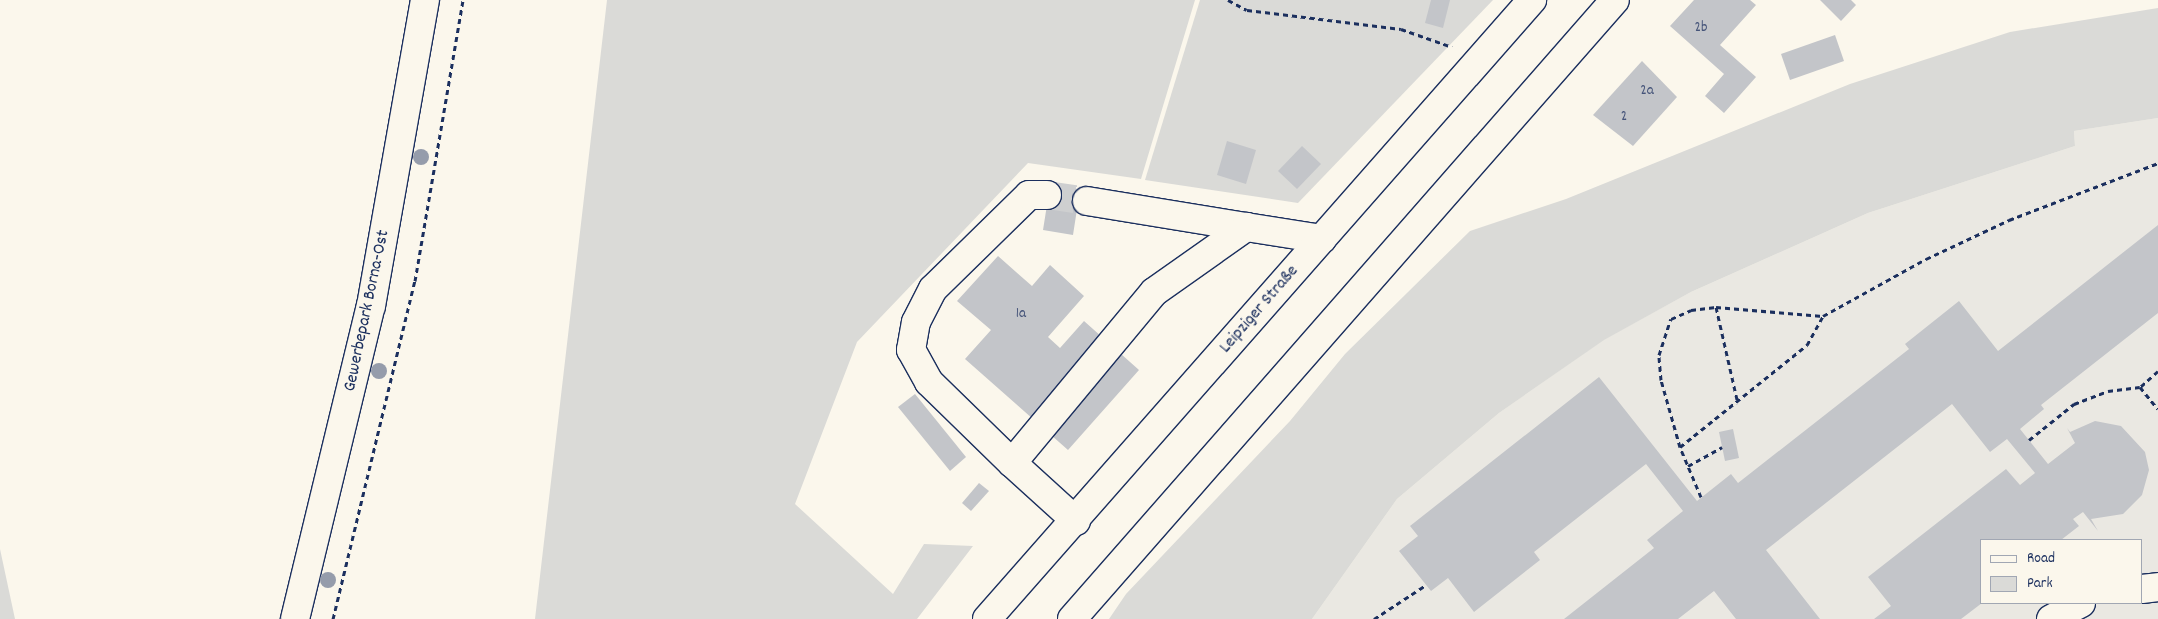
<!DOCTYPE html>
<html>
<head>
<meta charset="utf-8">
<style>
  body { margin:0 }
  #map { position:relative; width:2158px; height:619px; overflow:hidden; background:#fbf7ec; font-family:Dekko,sans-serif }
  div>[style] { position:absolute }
  .built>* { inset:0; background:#eae8e2 }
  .green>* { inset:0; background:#dadad7 }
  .building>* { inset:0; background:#c3c5c9 }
  .minor-tunnel>* { height:28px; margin-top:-14px; transform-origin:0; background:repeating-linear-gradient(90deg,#cecfd0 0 28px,transparent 0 42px) }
  .path>* { height:3px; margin-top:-1.5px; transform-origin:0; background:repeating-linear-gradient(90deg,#1b2f5e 0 5px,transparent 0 9px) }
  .roads { filter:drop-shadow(1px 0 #1b2f5e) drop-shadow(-1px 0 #1b2f5e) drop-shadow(0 1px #1b2f5e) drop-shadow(0 -1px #1b2f5e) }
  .minor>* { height:28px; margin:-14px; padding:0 14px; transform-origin:14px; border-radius:14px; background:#fbf7ec }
  .major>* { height:28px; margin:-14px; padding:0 14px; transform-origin:14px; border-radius:14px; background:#fbf7ec }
  .trees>* { width:16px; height:16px; margin:-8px; border-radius:50%; background:#959cab }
  span { translate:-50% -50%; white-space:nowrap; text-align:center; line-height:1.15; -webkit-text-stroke:4.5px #fbf7ec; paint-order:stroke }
  .number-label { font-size:15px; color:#455479 }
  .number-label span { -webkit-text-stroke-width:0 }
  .street-label { font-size:18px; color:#1b2f5e }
  .legend { position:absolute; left:1980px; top:539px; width:162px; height:65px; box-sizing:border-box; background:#fbf7ec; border:1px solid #a1a7b3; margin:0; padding:6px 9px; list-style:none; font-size:15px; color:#1b2f5e }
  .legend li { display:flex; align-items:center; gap:10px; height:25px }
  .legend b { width:25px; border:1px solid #a1a7b3 }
</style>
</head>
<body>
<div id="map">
  <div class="built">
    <div style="clip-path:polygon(evenodd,2158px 118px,2158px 619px,1312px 619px,1397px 499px,1499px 413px,1603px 340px,1691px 292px,1868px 213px,2075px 146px,2074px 131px,2158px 118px,1982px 540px,2142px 540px,2142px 603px,1982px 603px,1982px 540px)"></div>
  </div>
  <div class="green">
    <div style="clip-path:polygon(607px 0,1195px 0,1141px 179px,1028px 163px,857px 342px,795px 504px,893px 594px,924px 544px,973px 546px,917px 619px,535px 619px)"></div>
    <div style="clip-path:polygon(1200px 0,1493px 0,1298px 203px,1145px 180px)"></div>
    <div style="clip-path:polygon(2158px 8px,2158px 118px,2074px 131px,2075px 146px,1868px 213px,1691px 292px,1604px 340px,1499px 413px,1397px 499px,1312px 619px,1109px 619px,1126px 594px,1290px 421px,1345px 354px,1470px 231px,1566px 199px,1850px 84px,2010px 32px)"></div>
    <div style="clip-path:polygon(0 549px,15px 619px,0 619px)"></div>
  </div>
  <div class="building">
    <div style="clip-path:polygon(1431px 0,1450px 0,1443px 28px,1425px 23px)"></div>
    <div style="clip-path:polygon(1694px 0,1750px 0,1756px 5px,1720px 45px,1756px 77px,1724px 113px,1705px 96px,1724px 74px,1670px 26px)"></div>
    <div style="clip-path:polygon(1820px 0,1851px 0,1856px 5px,1841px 21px)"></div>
    <div style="clip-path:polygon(1835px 35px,1844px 61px,1790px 80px,1781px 54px)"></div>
    <div style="clip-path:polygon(1642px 61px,1677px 97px,1633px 146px,1593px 115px)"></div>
    <div style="clip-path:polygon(1227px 141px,1256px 150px,1246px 184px,1217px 175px)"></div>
    <div style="clip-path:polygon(1302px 146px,1321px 164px,1297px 189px,1278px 171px)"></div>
    <div style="clip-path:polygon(1050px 186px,1080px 190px,1073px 235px,1043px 230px)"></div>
    <div style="clip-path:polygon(2158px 225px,2158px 313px,2041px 405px,2044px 409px,2020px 429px,2048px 464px,2075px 443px,2067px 428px,2070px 432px,2095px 421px,2121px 426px,2145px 452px,2149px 470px,2142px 495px,2123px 514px,2091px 519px,2098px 531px,2083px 512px,2073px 519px,2079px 526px,2061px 540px,1982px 540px,1982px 603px,1961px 619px,1874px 619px,1891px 606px,1868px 577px,2006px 469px,2020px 485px,2035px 473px,2007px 439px,1990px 452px,1952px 404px,1766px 550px,1820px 619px,1736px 619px,1714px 591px,1678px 619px,1564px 619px,1654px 548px,1647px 540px,1683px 511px,1646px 464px,1534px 552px,1540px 560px,1474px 612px,1448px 578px,1431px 591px,1399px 551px,1418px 536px,1410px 526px,1599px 377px,1697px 501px,1731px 474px,1738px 483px,1909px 349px,1905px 344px,1959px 301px,1998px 351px)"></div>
    <div style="clip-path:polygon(998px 256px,1032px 286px,1050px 265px,1084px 296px,1048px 337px,1060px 348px,1084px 321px,1139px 370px,1068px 450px,965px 359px,991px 330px,957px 301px)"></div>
    <div style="clip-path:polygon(915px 394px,966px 457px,950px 471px,898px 407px)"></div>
    <div style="clip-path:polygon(1733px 429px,1739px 458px,1725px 461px,1719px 432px)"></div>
    <div style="clip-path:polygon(979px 483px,989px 491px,971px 511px,962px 503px)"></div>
  </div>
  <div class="minor-tunnel">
    <div style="left:1047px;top:195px;width:40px;rotate:8.5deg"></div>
  </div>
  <div class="path">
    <div style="left:1228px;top:0;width:21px;rotate:28deg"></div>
    <div style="left:1247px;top:10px;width:155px;rotate:7deg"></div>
    <div style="left:1401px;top:29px;width:54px;rotate:19.4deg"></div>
    <div style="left:1716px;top:307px;width:99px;rotate:77.2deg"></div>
    <div style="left:2158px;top:371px;width:24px;rotate:138deg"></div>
    <div style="left:2140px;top:387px;width:28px;rotate:51deg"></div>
    <div style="left:2029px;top:440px;width:58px;rotate:-38.7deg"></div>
    <div style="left:2074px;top:404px;width:36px;rotate:-21deg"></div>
    <div style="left:2108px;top:391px;width:32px;rotate:-7deg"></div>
    <div style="left:1680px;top:447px;width:70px;rotate:-105.8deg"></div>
    <div style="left:1661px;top:380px;width:25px;rotate:-95deg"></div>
    <div style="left:1659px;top:355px;width:38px;rotate:-72deg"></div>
    <div style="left:1671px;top:319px;width:22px;rotate:-24deg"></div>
    <div style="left:1691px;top:310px;width:25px;rotate:-7deg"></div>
    <div style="left:1716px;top:307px;width:107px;rotate:4.8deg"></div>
    <div style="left:1823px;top:316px;width:118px;rotate:-29deg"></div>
    <div style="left:1926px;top:259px;width:92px;rotate:-25.2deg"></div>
    <div style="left:2009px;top:220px;width:160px;rotate:-20.9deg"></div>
    <div style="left:1688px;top:466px;width:39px;rotate:-29deg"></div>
    <div style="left:1701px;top:497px;width:54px;rotate:-112.8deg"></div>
    <div style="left:1680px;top:447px;width:163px;rotate:-38.8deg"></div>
    <div style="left:1807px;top:345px;width:33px;rotate:-61deg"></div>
    <div style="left:333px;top:619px;width:348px;rotate:-76.4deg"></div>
    <div style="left:415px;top:281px;width:285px;rotate:-80.3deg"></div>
    <div style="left:1374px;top:619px;width:62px;rotate:-33.2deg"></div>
  </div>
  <div class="roads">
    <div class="minor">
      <div style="left:1087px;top:201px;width:161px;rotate:9.3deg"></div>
      <div style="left:1012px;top:463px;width:116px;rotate:-135.7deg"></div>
      <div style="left:929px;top:382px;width:37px;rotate:-119deg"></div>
      <div style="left:911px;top:350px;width:28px;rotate:-80deg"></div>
      <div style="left:916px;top:322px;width:37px;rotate:-63deg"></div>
      <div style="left:933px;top:289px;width:134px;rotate:-44.4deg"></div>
      <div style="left:1029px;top:195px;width:18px"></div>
      <div style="left:1076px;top:521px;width:86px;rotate:-137.8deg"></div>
      <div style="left:1012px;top:463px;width:222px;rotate:-50.3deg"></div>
      <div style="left:1154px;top:292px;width:113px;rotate:-35.2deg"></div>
      <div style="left:1246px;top:227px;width:77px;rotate:9deg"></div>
      <div style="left:2142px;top:589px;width:16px;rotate:-7deg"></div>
      <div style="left:295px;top:619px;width:322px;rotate:-76.4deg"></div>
      <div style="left:371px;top:306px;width:311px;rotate:-80deg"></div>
      <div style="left:2051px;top:619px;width:34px;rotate:-28deg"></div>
    </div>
    <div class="major">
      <div style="left:987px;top:619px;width:825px;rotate:-48.64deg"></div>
      <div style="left:1072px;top:619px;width:823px;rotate:-48.74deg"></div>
    </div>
  </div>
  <div class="trees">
    <div style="left:421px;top:157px"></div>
    <div style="left:379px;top:371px"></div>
    <div style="left:328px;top:580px"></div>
  </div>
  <div class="number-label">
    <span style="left:1701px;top:29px">2b</span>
    <span style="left:1647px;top:92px">2a</span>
    <span style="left:1624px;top:118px">2</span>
    <span style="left:1021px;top:315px">1a</span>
  </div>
  <div class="street-label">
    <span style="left:1260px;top:310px;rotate:-49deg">Leipziger Straße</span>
    <span style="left:368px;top:311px;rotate:-78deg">Gewerbepark Borna-Ost</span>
  </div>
  <ul class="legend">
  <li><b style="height:6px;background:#fbf7ec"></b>Road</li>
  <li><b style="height:14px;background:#dadad7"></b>Park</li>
  </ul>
</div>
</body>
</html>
